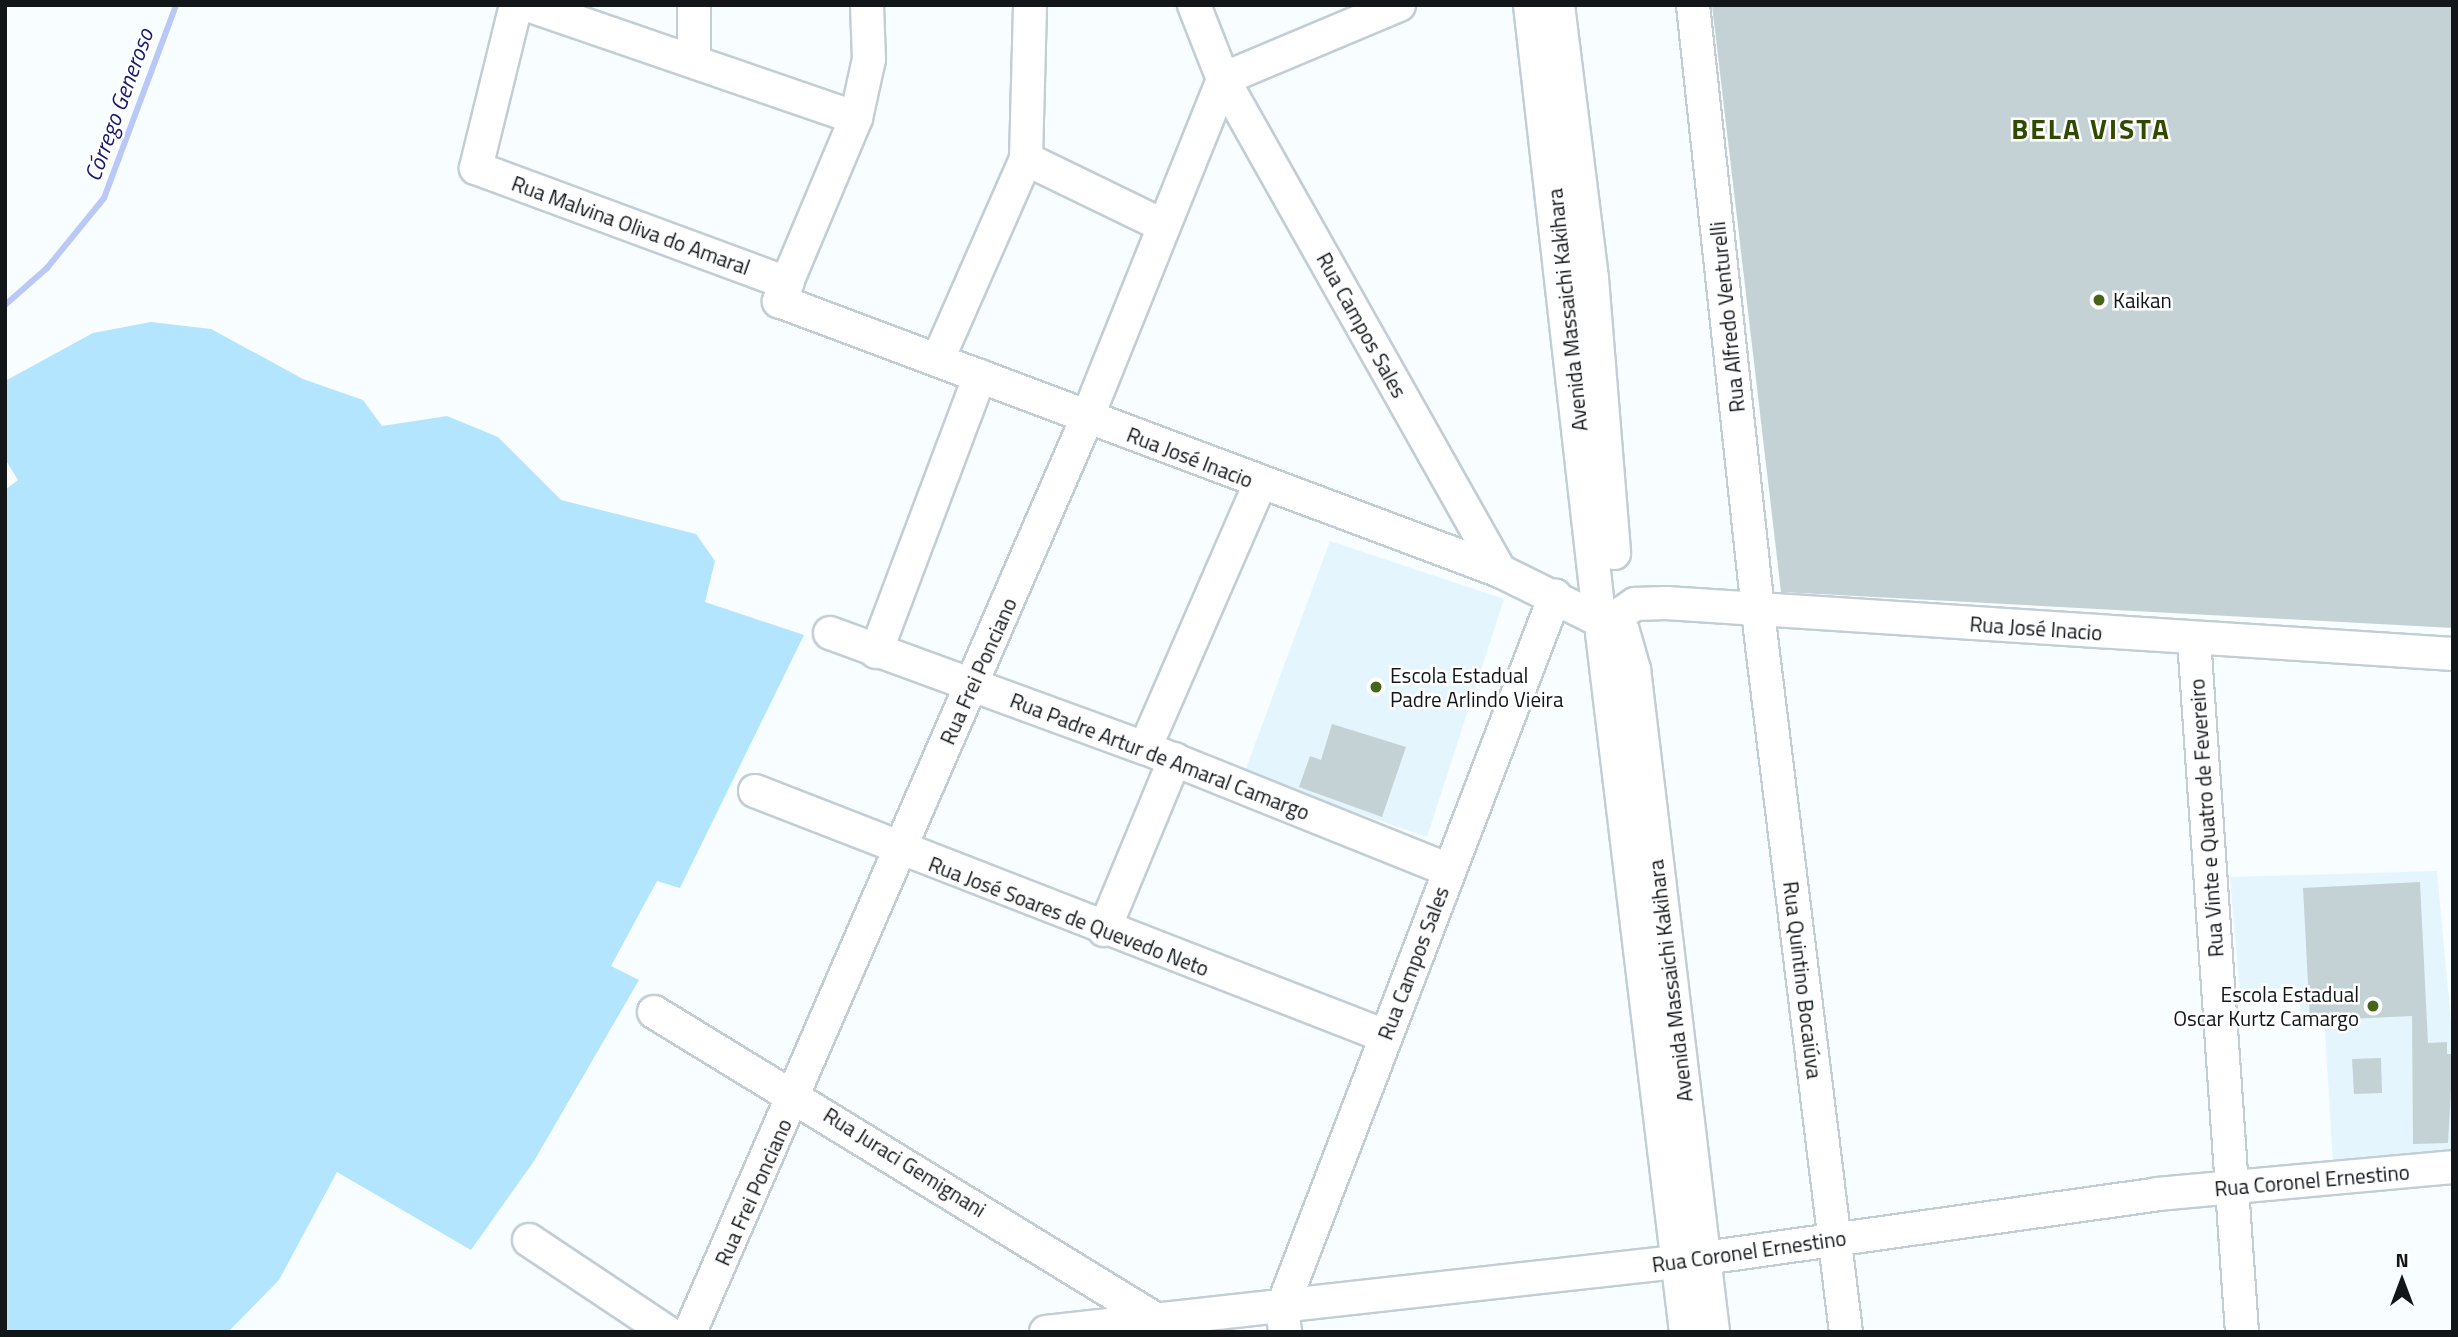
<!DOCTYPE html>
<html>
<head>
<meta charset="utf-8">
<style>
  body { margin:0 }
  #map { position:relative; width:2458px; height:1337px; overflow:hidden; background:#f8fdff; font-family:"Titillium Web",sans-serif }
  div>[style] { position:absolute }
  .built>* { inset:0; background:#e5f5fd }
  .green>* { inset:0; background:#b3e5ff }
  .stream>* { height:6px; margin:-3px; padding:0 3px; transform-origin:3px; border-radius:3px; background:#bac8f8 }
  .building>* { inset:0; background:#c5d2d5 }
  .roads { filter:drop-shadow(2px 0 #c2ced4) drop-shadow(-2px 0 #c2ced4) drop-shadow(0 2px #c2ced4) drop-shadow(0 -2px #c2ced4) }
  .minor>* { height:32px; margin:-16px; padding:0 16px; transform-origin:16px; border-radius:16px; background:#fff }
  .dots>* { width:19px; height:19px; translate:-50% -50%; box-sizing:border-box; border:4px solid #fff; border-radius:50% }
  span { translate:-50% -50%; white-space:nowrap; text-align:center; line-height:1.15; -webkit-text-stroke:5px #fff; paint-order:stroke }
  .street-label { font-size:21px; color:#121618 }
  .poi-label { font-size:21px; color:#121618 }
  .left { translate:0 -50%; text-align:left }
  .right { translate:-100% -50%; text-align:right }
  .water-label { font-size:23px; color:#171870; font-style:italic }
  .district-label { font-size:28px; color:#304b00; font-weight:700; letter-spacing:2px }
  .frame { position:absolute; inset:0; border:7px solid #121618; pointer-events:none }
  .north { position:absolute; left:2367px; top:1246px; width:70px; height:70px; -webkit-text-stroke:5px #fff; paint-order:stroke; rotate:0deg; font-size:19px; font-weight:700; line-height:28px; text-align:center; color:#121618 }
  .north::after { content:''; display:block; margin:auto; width:24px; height:32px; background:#121618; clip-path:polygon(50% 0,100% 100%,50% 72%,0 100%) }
</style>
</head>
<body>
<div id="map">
  <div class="built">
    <div style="clip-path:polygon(1330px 541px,1504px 599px,1427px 837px,1244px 774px)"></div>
    <div style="clip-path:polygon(2437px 871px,2453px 1044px,2453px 1154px,2333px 1165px,2325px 1030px,2302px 1019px,2297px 987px,2240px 992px,2230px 877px)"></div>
  </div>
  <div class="green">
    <div style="clip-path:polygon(151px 322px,211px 329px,303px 379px,363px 400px,382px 426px,447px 416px,498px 437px,561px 500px,696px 534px,715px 561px,705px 602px,804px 635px,680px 888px,657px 881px,611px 966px,639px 980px,534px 1161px,471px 1250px,337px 1172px,279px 1280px,228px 1332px,5px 1332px,5px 490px,18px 480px,5px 459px,5px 381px,93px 333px)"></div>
  </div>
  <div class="stream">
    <div style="left:5px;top:305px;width:56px;rotate:-41.4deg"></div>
    <div style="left:47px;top:268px;width:90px;rotate:-50.8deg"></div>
    <div style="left:104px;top:198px;width:206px;rotate:-69.5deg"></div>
  </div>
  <div class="building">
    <div style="clip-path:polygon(1712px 5px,2453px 5px,2453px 628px,1781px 592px)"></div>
    <div style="clip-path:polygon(1332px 724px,1406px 747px,1382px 817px,1299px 787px,1310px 756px,1321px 760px)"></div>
    <div style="clip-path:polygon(2420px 882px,2428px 1043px,2447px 1042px,2447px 1054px,2453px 1054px,2448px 1143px,2413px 1144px,2412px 1016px,2310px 1021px,2303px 888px)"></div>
    <div style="clip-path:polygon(2381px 1058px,2382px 1093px,2354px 1094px,2352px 1059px)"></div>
  </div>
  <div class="roads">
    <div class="minor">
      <div style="left:516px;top:5px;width:168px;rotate:103.8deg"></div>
      <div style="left:476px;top:168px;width:332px;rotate:20.3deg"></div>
      <div style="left:528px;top:5px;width:347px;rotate:19deg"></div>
      <div style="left:867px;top:5px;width:54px;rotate:87.9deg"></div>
      <div style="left:869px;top:59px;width:60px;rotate:102.4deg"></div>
      <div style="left:856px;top:118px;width:199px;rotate:112.8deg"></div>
      <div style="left:779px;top:301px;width:770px;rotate:20.53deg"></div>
      <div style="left:1500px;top:571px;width:108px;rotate:26.3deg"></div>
      <div style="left:1194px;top:5px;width:79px;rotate:68.6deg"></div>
      <div style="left:1223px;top:79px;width:565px;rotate:60.62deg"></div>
      <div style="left:1530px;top:5px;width:614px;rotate:83.55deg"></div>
      <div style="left:1558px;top:5px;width:275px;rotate:82.9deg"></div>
      <div style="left:1592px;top:278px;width:276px;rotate:85.4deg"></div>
      <div style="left:1693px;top:5px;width:628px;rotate:83.87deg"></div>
      <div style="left:1760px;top:629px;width:708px;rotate:83.03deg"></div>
      <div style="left:694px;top:61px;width:56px;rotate:-90deg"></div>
      <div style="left:1223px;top:79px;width:191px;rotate:-22.8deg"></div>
      <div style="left:1026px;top:159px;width:151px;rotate:25.9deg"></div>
      <div style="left:939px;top:357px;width:216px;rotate:-66.3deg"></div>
      <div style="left:1026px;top:159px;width:154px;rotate:-88.5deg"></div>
      <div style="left:1622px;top:613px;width:16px;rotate:-35deg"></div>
      <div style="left:1635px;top:604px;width:31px;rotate:-2deg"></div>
      <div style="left:1666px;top:603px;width:789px;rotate:3.71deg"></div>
      <div style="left:1623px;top:631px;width:40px;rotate:74deg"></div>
      <div style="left:1634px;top:669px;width:668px;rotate:83.2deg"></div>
      <div style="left:830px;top:633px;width:335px;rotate:20.1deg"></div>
      <div style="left:1145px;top:748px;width:327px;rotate:21.9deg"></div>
      <div style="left:1602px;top:633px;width:704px;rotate:83.15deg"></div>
      <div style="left:2194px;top:639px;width:695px;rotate:86.04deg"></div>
      <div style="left:876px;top:652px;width:295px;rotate:-69.4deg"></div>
      <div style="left:1145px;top:748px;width:289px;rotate:-66.5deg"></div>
      <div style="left:755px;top:791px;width:676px;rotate:21.25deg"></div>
      <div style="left:1104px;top:930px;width:185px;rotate:-67.5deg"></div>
      <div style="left:654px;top:1012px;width:584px;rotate:31.49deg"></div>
      <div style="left:529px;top:1240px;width:166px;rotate:33.7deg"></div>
      <div style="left:690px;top:1332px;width:996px;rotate:-66.52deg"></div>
      <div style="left:1087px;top:418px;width:365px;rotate:-68.1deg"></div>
      <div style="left:1046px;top:1332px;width:634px;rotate:-6.34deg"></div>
      <div style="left:1676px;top:1262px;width:486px;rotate:-8deg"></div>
      <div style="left:2157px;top:1194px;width:297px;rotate:-5.2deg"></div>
      <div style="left:1285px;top:1332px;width:24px;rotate:-97deg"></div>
      <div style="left:1282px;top:1308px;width:763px;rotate:-69.02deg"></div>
    </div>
  </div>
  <div class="dots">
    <div style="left:2099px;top:300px;background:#47651a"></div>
    <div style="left:1376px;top:687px;background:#47651a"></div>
    <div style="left:2373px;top:1006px;background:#47651a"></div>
  </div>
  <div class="street-label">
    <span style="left:631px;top:225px;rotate:20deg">Rua Malvina Oliva do Amaral</span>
    <span style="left:1567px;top:310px;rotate:-96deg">Avenida Massaichi Kakihara</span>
    <span style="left:1727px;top:317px;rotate:-96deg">Rua Alfredo Venturelli</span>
    <span style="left:1362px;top:325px;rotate:61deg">Rua Campos Sales</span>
    <span style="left:1190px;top:457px;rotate:21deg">Rua José Inacio</span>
    <span style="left:2036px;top:628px;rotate:4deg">Rua José Inacio</span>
    <span style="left:978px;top:671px;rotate:-66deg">Rua Frei Ponciano</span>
    <span style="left:1160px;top:756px;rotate:21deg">Rua Padre Artur de Amaral Camargo</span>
    <span style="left:2206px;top:818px;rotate:-94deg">Rua Vinte e Quatro de Fevereiro</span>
    <span style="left:1069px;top:916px;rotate:21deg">Rua José Soares de Quevedo Neto</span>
    <span style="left:1413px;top:963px;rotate:-69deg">Rua Campos Sales</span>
    <span style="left:1803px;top:980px;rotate:83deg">Rua Quintino Bocaiúva</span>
    <span style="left:1670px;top:981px;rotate:-97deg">Avenida Massaichi Kakihara</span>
    <span style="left:905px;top:1162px;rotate:32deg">Rua Juraci Gemignani</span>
    <span style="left:2312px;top:1180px;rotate:-5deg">Rua Coronel Ernestino</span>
    <span style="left:753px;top:1192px;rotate:-66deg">Rua Frei Ponciano</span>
    <span style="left:1749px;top:1251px;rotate:-8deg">Rua Coronel Ernestino</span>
  </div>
  <div class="poi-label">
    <span class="left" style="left:2113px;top:300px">Kaikan</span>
    <span class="left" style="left:1390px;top:687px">Escola Estadual<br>Padre Arlindo Vieira</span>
    <span class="right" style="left:2359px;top:1006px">Escola Estadual<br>Oscar Kurtz Camargo</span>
  </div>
  <div class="water-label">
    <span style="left:119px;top:105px;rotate:-70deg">Córrego Generoso</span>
  </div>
  <div class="district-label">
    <span style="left:2091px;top:129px">BELA VISTA</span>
  </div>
  <div class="frame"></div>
  <div class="north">N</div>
</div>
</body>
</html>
